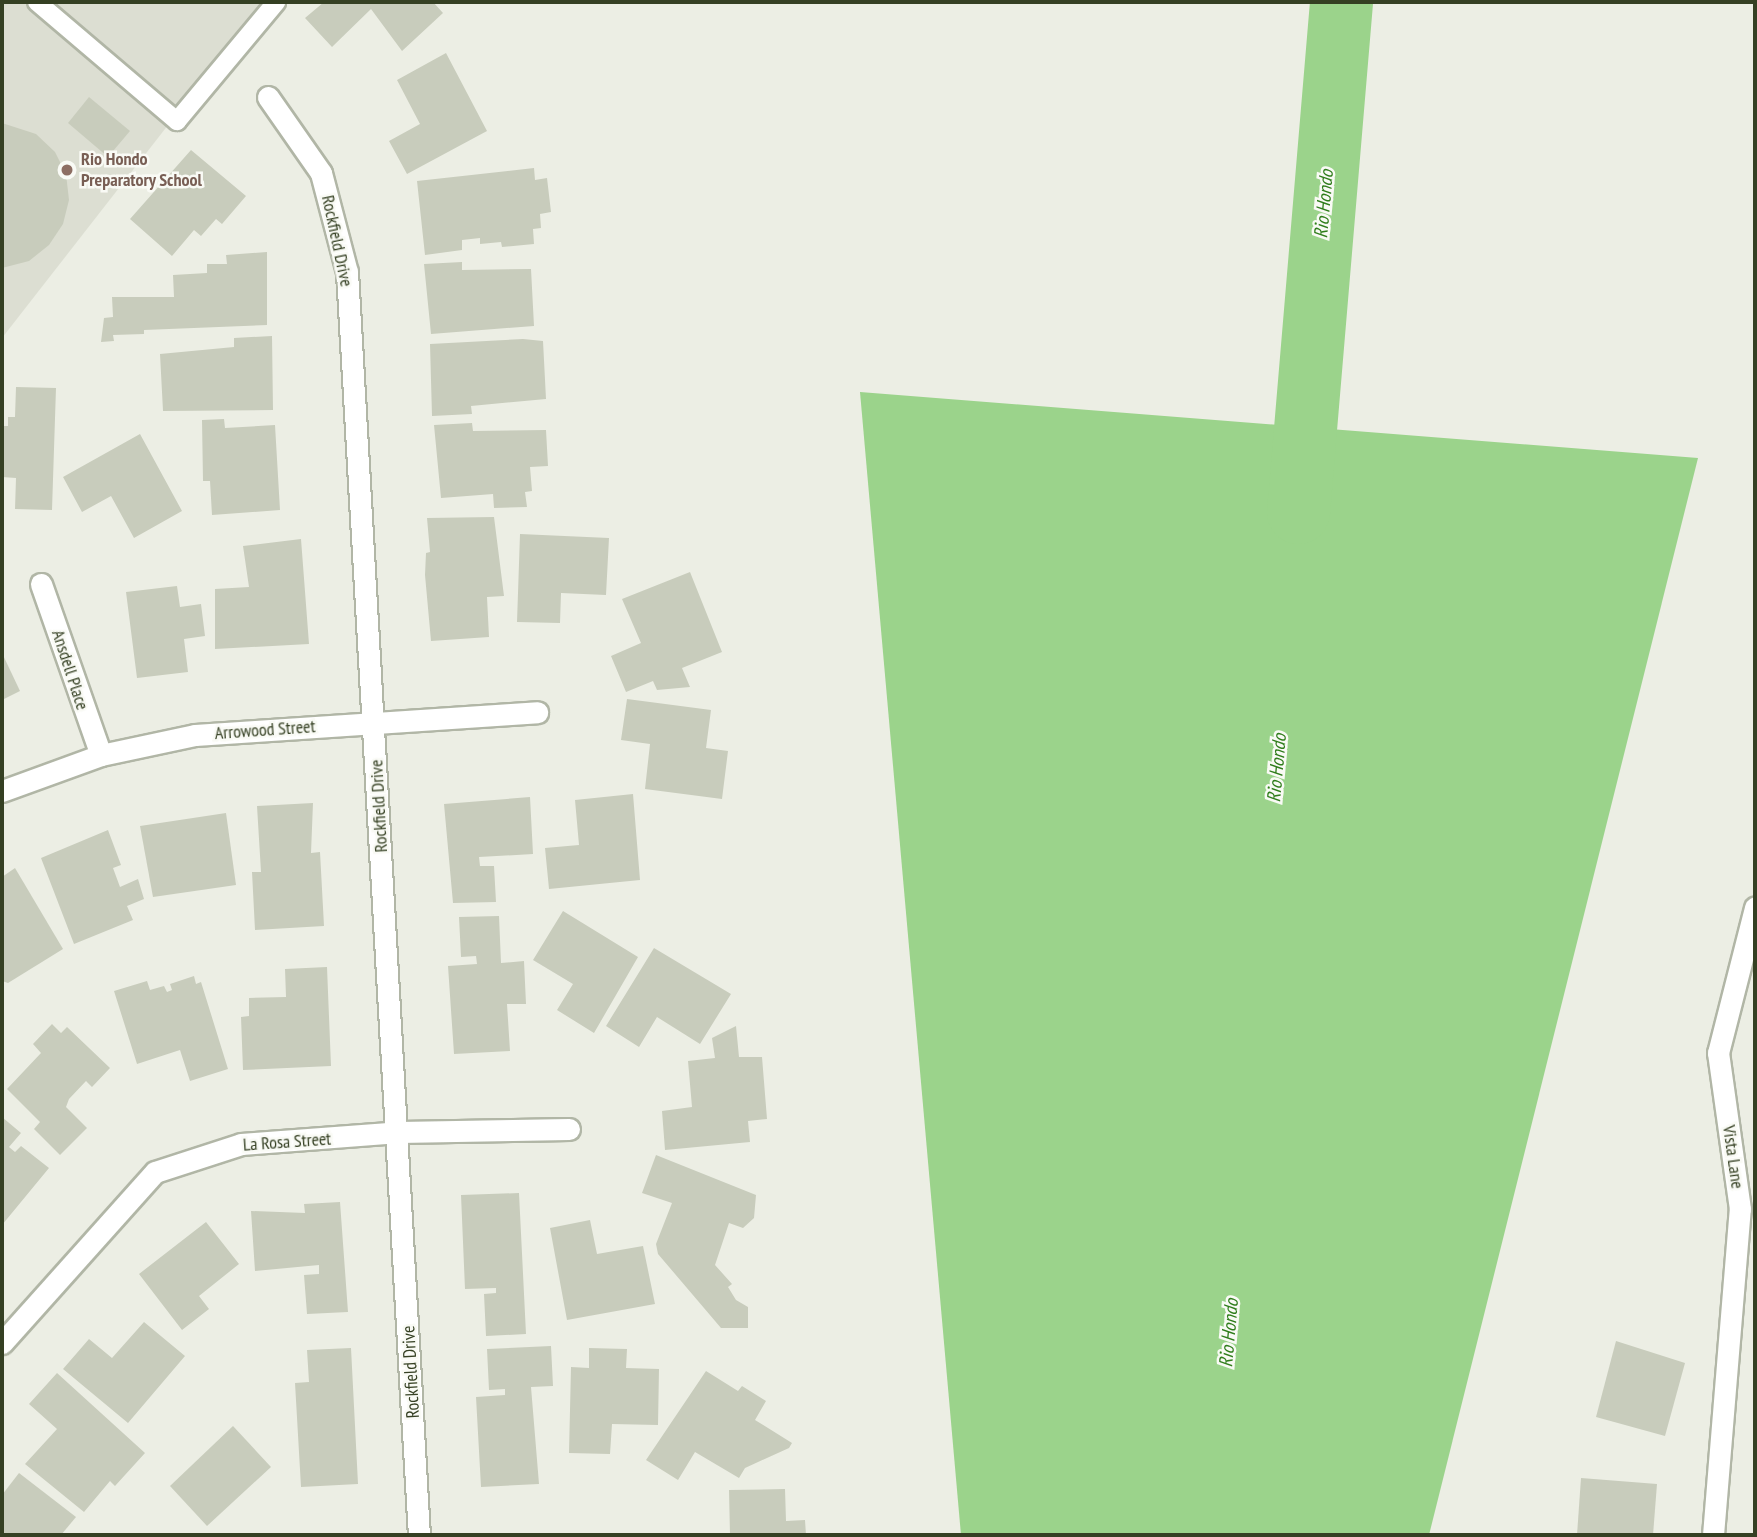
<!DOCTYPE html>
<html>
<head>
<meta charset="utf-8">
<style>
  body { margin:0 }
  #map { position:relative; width:1757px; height:1537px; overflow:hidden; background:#eceee4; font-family:"PT Sans Narrow",sans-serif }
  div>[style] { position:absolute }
  .built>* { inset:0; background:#dcded2 }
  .water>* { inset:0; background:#9bd38b }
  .river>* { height:63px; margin:-31.5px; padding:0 31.5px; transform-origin:31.5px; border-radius:31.5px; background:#9bd38b }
  .building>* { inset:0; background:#c8ccbc }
  .roads { filter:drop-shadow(2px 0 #b1b6a6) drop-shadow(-2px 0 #b1b6a6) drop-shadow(0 2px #b1b6a6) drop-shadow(0 -2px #b1b6a6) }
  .service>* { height:18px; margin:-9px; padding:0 9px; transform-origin:9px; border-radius:9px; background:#fff }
  .minor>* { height:21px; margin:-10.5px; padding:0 10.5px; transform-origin:10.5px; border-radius:10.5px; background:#fff }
  .dots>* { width:19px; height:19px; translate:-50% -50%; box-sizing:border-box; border:4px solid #f9faf5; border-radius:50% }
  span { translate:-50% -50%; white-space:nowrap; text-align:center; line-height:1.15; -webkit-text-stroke:5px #f9faf5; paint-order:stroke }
  .education-label { font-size:18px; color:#785e54; font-weight:700 }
  .left { translate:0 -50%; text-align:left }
  .street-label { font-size:18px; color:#354023 }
  .water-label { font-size:19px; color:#2f7d1b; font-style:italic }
  .frame { position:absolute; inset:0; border:4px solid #354023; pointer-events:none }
</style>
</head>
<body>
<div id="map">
  <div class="built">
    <div style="clip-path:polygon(2px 2px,264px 2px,2px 338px)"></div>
  </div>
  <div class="water">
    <div style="clip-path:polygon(860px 392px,1698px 458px,1429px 1535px,961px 1535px)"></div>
  </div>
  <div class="river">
    <div style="left:1298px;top:512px;width:512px;rotate:-85.18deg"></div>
  </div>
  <div class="building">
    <div style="clip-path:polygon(324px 2px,433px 2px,443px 13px,402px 51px,371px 9px,332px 47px,305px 18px)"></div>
    <div style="clip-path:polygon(446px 53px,487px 131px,407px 174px,389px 141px,420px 124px,397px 80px)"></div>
    <div style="clip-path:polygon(89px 97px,130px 131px,108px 157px,68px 123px)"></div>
    <div style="clip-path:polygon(2px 123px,36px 134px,55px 152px,66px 174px,69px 200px,63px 224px,49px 245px,29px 261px,2px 268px)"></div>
    <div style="clip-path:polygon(191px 150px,246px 196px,222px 224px,216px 219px,201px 236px,194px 230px,172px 256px,130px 219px)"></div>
    <div style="clip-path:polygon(534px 168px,535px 180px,547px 178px,551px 212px,540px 214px,541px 228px,533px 229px,534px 244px,502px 247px,501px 242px,480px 244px,480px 238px,462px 240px,462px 250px,425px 255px,417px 181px)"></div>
    <div style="clip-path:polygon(267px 252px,267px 325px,144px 330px,144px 334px,113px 335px,114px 341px,101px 342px,104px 318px,113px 317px,112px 297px,174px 297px,173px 275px,207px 273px,207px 264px,227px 264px,226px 255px)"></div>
    <div style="clip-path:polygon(462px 262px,462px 270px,531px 269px,534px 326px,431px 334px,424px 264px)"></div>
    <div style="clip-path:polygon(272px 336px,273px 410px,163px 411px,160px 354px,234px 347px,234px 338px)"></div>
    <div style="clip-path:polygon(523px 339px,543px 341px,546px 399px,471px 406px,472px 414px,432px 416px,430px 344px)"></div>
    <div style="clip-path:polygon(16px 387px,56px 388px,52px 510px,15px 509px,16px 478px,2px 477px,2px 426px,8px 426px,8px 417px,15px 417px)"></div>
    <div style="clip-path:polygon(224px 419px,225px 428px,275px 425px,280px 510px,212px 515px,210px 481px,203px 481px,202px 420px)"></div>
    <div style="clip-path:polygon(472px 423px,473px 431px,546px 430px,548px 466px,530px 467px,532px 491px,525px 492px,527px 507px,494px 508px,493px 494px,441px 498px,434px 425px)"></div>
    <div style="clip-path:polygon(140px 434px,182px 511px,134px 538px,111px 496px,82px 512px,63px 477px)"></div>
    <div style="clip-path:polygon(494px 517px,504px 596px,487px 597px,489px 637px,431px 641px,425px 575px,426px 553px,430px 552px,427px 518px)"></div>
    <div style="clip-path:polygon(520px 534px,609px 538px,606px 595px,561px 593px,560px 623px,517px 622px)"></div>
    <div style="clip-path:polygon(301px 539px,309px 644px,215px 649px,215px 589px,249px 587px,243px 546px)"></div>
    <div style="clip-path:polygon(690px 572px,722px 652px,682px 668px,690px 687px,657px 690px,653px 681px,626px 692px,611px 656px,641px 643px,622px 599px)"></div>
    <div style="clip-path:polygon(177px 586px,180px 607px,201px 604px,205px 636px,184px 639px,188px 672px,137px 678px,126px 592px)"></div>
    <div style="clip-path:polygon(2px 653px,20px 691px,2px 700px)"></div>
    <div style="clip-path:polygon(627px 699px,711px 710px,706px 748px,728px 751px,722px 799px,645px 789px,650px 744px,621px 740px)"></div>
    <div style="clip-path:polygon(633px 794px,640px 880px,549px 889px,545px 848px,579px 845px,575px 800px)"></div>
    <div style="clip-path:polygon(530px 797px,533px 854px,479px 857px,480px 866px,494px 866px,496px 902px,453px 903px,444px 804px)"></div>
    <div style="clip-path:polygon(313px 803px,311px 853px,320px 852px,324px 926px,255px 930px,252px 872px,261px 872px,257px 806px)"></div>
    <div style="clip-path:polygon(226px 813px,236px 885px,153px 897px,140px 826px)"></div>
    <div style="clip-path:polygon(108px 830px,121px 865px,113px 868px,120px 887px,138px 879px,144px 899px,127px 906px,133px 920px,74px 944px,41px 858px)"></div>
    <div style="clip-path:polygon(15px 868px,63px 949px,8px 983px,2px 981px,2px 877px)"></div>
    <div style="clip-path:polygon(563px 911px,638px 957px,594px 1033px,557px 1010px,573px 984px,533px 960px)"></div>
    <div style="clip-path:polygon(499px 916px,501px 963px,524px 961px,526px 1004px,507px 1004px,510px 1051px,454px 1054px,448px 966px,477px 964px,476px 956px,461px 957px,459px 917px)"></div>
    <div style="clip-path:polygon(654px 948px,731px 994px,700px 1044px,657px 1017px,639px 1047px,606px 1026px)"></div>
    <div style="clip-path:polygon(327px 967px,331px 1066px,243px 1070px,241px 1017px,249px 1016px,249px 998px,286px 997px,285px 969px)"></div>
    <div style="clip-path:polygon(194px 976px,196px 984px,201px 982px,228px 1069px,190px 1081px,180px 1050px,137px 1064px,114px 991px,147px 981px,150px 990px,164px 986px,167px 992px,172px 990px,170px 984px)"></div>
    <div style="clip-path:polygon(52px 1024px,61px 1033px,67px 1027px,110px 1068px,92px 1087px,86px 1081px,69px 1099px,66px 1107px,87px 1128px,60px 1155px,34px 1129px,40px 1122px,7px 1089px,41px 1053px,33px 1044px)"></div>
    <div style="clip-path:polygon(736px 1026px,739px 1057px,762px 1057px,767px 1119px,748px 1121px,750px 1142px,665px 1150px,662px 1111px,692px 1107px,688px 1061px,715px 1058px,712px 1038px)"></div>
    <div style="clip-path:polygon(2px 1117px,21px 1133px,9px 1147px,15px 1152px,21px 1146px,49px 1168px,2px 1225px)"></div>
    <div style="clip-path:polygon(656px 1155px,756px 1195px,754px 1218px,743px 1228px,729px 1223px,715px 1265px,732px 1284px,728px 1287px,736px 1300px,748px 1307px,748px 1328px,721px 1328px,658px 1254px,656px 1244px,672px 1203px,642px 1193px)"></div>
    <div style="clip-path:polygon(519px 1193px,526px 1334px,486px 1336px,484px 1294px,496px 1293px,496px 1288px,465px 1289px,461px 1195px)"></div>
    <div style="clip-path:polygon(340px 1202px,348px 1312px,307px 1314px,304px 1275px,319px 1274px,319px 1265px,255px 1271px,251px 1211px,305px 1213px,304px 1204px)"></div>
    <div style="clip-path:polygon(590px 1220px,597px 1254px,643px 1246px,655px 1304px,567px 1320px,550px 1228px)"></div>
    <div style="clip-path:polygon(206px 1222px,239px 1264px,199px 1296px,209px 1309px,182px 1330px,139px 1274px)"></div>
    <div style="clip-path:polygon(144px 1322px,185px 1356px,128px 1423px,63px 1369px,89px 1339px,112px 1358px)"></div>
    <div style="clip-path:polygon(1616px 1341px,1685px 1363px,1665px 1436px,1596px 1417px)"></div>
    <div style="clip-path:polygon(551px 1346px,553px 1386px,531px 1387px,539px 1484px,481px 1487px,476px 1397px,505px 1395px,505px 1389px,489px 1390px,487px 1349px)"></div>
    <div style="clip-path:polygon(351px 1348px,358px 1484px,301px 1487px,295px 1383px,309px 1382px,307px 1350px)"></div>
    <div style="clip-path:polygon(589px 1348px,627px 1349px,626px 1368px,659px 1369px,658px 1425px,612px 1424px,610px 1454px,569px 1453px,571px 1367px,589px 1368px)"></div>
    <div style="clip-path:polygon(706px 1371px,738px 1391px,742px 1386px,766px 1401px,755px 1420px,792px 1443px,789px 1448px,745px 1468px,739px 1478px,695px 1452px,678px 1480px,646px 1460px)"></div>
    <div style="clip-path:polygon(57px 1373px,145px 1453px,115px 1486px,110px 1481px,84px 1512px,25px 1464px,57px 1429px,29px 1404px)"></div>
    <div style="clip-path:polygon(233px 1426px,271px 1467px,207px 1526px,170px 1486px)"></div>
    <div style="clip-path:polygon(19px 1473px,76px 1517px,61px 1535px,2px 1535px,2px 1495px)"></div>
    <div style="clip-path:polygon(1581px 1478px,1657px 1484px,1653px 1535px,1577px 1535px)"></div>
    <div style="clip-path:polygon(785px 1489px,786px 1521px,805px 1520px,806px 1535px,730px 1535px,729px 1490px)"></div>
  </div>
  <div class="roads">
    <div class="service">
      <div style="left:37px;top:2px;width:184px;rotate:40.4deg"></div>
      <div style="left:177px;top:121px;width:155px;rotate:-50.2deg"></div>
    </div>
    <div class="minor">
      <div style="left:268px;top:97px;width:93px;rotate:55.1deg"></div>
      <div style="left:321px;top:173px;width:102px;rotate:75.3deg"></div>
      <div style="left:347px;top:272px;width:1265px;rotate:86.74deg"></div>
      <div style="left:41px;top:584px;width:181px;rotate:70.7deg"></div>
      <div style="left:2px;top:791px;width:105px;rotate:-20deg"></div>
      <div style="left:101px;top:755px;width:96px;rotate:-12deg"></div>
      <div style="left:195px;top:735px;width:343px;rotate:-3.8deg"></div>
      <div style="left:2px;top:1343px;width:229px;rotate:-48.2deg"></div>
      <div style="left:155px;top:1172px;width:90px;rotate:-18deg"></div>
      <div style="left:241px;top:1144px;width:158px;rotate:-4.3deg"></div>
      <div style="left:399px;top:1132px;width:170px;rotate:-1deg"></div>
      <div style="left:1713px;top:1535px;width:327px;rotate:-85.3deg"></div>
      <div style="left:1740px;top:1209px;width:158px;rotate:-98deg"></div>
      <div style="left:1718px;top:1053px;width:150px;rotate:-75.7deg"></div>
    </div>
  </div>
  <div class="dots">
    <div style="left:67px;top:170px;background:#8d6e63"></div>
  </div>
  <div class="education-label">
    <span class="left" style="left:81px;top:170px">Rio Hondo<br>Preparatory School</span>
  </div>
  <div class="street-label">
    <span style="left:337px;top:241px;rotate:78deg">Rockfield Drive</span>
    <span style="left:70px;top:670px;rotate:72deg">Ansdell Place</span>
    <span style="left:265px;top:730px;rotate:-4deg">Arrowood Street</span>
    <span style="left:379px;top:806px;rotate:-93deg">Rockfield Drive</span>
    <span style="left:287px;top:1142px;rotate:-4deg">La Rosa Street</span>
    <span style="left:1733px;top:1157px;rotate:82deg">Vista Lane</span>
    <span style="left:411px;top:1372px;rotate:-93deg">Rockfield Drive</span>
  </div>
  <div class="water-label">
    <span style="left:1324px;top:204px;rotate:-85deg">Rio Hondo</span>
    <span style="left:1277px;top:768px;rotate:-85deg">Rio Hondo</span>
    <span style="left:1229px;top:1333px;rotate:-85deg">Rio Hondo</span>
  </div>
  <div class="frame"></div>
</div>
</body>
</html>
